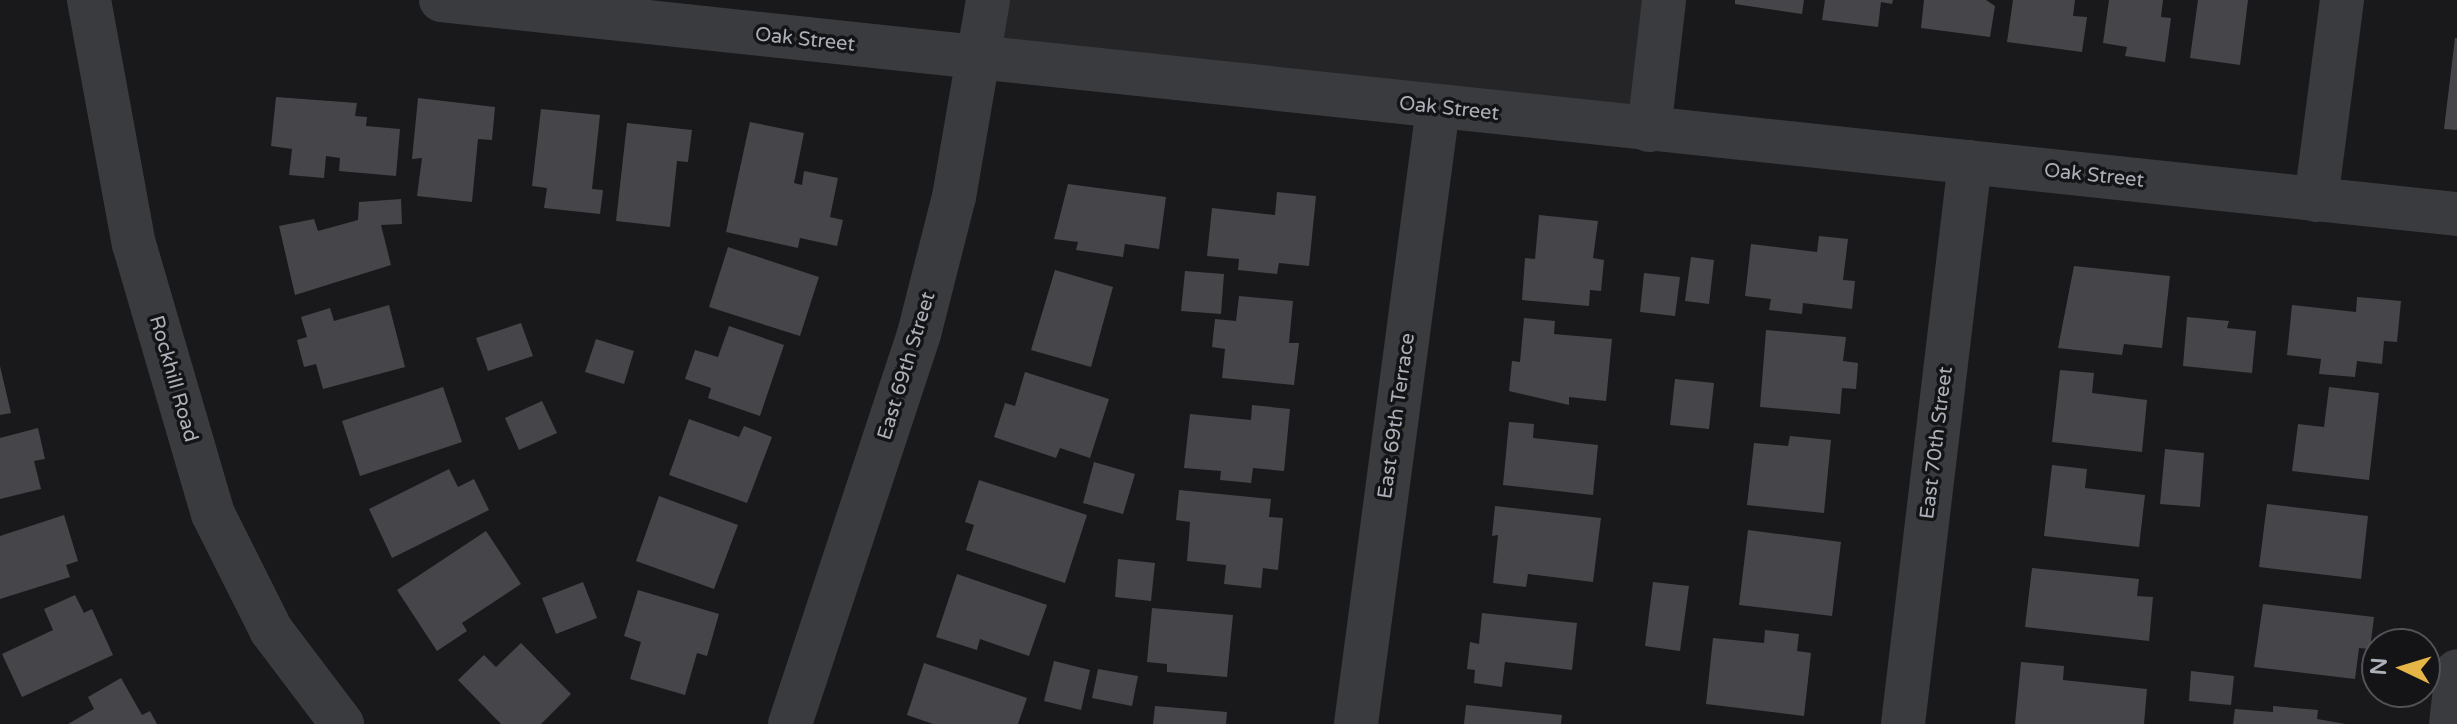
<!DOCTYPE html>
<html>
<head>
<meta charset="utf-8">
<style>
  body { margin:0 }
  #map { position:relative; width:2457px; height:724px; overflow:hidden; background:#19191b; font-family:"Varela Round",sans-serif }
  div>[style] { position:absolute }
  .built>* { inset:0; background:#252527 }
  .building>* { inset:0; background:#46464a }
  .minor>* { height:44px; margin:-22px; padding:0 22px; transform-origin:22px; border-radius:22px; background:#3a3b3f }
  span { translate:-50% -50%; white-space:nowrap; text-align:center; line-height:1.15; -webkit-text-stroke:7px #141416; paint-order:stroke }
  .street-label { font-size:20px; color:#acb0b9 }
  .north { position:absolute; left:2361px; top:628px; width:80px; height:80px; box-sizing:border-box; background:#141416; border:2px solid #515257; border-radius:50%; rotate:274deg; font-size:22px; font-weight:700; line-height:32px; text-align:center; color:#acb0b9 }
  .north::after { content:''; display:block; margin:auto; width:28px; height:36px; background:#e5b546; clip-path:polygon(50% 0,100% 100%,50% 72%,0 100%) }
</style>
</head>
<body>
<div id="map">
  <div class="built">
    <div style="clip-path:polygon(999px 0,1647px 0,1633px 113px,993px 46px)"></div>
  </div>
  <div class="building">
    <div style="clip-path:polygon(1735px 0,1804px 0,1802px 14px,1735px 4px)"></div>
    <div style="clip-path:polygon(1825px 0,1893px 0,1892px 4px,1881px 2px,1878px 27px,1822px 20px)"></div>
    <div style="clip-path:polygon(1924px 0,1986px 0,1995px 6px,1990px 37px,1921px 28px)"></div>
    <div style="clip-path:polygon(2013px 0,2075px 0,2073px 16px,2087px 17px,2082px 52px,2007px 42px)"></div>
    <div style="clip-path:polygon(2109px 0,2163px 0,2161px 17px,2171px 18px,2165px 62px,2125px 56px,2127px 47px,2103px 43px)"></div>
    <div style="clip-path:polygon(2198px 0,2248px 0,2240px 65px,2190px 58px)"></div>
    <div style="clip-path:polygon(2455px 38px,2457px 38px,2457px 130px,2444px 129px)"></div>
    <div style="clip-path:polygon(276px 97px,357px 103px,355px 116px,367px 117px,366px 126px,400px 129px,396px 176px,339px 171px,340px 158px,326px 156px,324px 178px,289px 175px,292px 149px,271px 146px)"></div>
    <div style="clip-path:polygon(418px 98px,495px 107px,492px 140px,478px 139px,472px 202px,417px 196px,422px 158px,412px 159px)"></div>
    <div style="clip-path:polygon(541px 109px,600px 115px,592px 189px,603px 190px,600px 214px,544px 208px,547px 188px,532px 186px)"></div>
    <div style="clip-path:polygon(750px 122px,804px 133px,794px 183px,802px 185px,804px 171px,838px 178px,830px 217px,843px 220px,837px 246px,800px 238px,798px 248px,726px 232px)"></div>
    <div style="clip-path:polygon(627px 123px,692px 130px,688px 162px,677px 161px,670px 227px,616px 221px)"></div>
    <div style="clip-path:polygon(1068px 184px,1166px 197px,1159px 249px,1125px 244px,1123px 257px,1076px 250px,1078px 242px,1054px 239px)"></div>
    <div style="clip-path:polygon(1277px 192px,1316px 196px,1309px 266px,1279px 263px,1277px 274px,1238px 270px,1239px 259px,1207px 256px,1212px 208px,1275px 215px)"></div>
    <div style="clip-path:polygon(401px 199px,402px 224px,381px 225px,391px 265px,295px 295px,279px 226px,314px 219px,318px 231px,358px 220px,359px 202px)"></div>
    <div style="clip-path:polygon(1539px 215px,1598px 221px,1593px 258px,1604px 260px,1601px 291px,1590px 290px,1589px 306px,1522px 300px,1525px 258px,1535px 259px)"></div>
    <div style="clip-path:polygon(1819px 236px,1848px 239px,1843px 280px,1855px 281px,1852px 309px,1803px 303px,1802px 314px,1769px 310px,1771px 299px,1745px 296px,1751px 244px,1817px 252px)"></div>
    <div style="clip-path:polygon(728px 247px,819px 277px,800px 336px,709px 307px)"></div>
    <div style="clip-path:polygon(1691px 257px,1714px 260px,1709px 304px,1685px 301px)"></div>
    <div style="clip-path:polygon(2074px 266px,2170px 276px,2162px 348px,2124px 344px,2122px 355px,2058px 348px)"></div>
    <div style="clip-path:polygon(1055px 270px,1113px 287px,1091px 367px,1031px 350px)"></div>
    <div style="clip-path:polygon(1185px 271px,1224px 274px,1221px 314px,1181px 311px)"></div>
    <div style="clip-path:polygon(1644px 273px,1680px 277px,1675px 316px,1640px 312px)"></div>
    <div style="clip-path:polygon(1239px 296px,1293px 301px,1289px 343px,1299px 343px,1294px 385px,1222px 378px,1225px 349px,1212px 347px,1215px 319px,1236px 321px)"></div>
    <div style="clip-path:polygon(2357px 297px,2401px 301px,2397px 342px,2384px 341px,2382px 364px,2357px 361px,2355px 377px,2319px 374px,2321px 359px,2287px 355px,2292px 305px,2356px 312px)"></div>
    <div style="clip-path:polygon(389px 305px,405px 367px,323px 389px,316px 364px,304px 367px,297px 340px,307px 337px,301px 317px,330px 308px,334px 321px)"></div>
    <div style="clip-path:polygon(2187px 317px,2229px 321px,2227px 328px,2256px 331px,2252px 373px,2183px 366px)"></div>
    <div style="clip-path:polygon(1524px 318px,1555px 321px,1554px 334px,1612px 339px,1606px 401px,1569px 397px,1569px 405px,1509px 391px,1512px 361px,1520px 362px)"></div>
    <div style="clip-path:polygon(521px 323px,533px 356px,488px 371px,476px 338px)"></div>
    <div style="clip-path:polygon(729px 326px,784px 345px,760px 416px,708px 398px,711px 388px,685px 379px,695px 350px,718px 357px)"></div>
    <div style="clip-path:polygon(1766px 330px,1846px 337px,1843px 361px,1858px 363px,1856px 389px,1842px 388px,1840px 414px,1760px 407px)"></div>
    <div style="clip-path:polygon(596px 339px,634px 351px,624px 384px,585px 372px)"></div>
    <div style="clip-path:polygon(0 366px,11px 413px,0 415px)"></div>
    <div style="clip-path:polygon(2060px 370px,2094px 373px,2092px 393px,2147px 400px,2142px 452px,2052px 442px)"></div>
    <div style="clip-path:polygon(1025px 372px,1109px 399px,1090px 458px,1060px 448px,1056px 458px,994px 437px,1005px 403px,1015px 406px)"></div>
    <div style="clip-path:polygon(1675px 379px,1714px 383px,1709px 429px,1670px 425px)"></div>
    <div style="clip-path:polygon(443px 387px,462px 442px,360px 476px,342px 421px)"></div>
    <div style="clip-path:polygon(2329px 387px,2379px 393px,2369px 480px,2292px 471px,2298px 424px,2324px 427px)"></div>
    <div style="clip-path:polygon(542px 401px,557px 433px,519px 450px,505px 418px)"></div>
    <div style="clip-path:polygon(1252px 405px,1290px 409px,1284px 471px,1253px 468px,1251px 483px,1220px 480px,1221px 471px,1184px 468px,1190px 414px,1251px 420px)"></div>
    <div style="clip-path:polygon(689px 419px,739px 437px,744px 426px,772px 437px,747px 503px,669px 475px)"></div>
    <div style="clip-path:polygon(1509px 422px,1534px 424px,1533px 438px,1598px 445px,1593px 495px,1503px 485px)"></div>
    <div style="clip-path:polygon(38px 428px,45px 459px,34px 461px,41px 489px,0 499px,0 438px)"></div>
    <div style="clip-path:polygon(1790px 436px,1831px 440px,1824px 513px,1747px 505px,1754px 443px,1788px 446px)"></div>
    <div style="clip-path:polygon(2165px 449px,2204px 453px,2200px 507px,2160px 504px)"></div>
    <div style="clip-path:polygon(1094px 462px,1135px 474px,1123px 514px,1083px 503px)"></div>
    <div style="clip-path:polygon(2052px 465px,2087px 469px,2085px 488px,2145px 495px,2139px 547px,2044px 536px)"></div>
    <div style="clip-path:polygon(449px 469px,458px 487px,474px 479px,489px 510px,392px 558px,369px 509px)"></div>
    <div style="clip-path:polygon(979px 480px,1087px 515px,1065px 583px,966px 550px,974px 525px,965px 522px)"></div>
    <div style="clip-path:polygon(1179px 490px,1271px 499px,1269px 517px,1283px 518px,1278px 570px,1263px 568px,1261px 588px,1224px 584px,1226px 565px,1187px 561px,1190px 522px,1176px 520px)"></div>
    <div style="clip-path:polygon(659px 496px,738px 525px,714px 589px,636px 561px)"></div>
    <div style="clip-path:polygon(2267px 504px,2368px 516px,2361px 579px,2259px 567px)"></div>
    <div style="clip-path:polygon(1495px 506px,1601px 518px,1593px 582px,1528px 574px,1526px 587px,1493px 583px,1498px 535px,1492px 536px)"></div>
    <div style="clip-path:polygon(64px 515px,78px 561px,66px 565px,70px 577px,0 599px,0 536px)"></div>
    <div style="clip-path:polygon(1748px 530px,1841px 542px,1832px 616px,1739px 605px)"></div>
    <div style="clip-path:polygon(486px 531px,521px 584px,462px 623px,467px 631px,437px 651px,397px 590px)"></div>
    <div style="clip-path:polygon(1118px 559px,1155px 563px,1151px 601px,1115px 597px)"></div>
    <div style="clip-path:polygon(2032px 568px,2139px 579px,2137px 596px,2153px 597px,2149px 641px,2025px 627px)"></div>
    <div style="clip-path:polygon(957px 574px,1047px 605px,1029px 656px,980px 639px,977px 650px,936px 637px)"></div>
    <div style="clip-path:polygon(583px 582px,597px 618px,556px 634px,542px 598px)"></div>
    <div style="clip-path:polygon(1653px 582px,1689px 586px,1680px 651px,1645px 646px)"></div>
    <div style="clip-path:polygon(638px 590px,719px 614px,707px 656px,697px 653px,685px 695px,630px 679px,641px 642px,624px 636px)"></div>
    <div style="clip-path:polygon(75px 595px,84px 613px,92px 609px,113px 655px,22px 697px,2px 654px,53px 630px,44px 609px)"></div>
    <div style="clip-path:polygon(2263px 604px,2374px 617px,2370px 649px,2359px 648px,2355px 679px,2254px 667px)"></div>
    <div style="clip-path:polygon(1152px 608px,1233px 615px,1227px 677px,1167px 672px,1167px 664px,1147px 662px)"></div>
    <div style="clip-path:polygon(1482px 613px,1577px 623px,1572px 670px,1505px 662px,1502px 687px,1474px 683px,1475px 670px,1467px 669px,1470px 642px,1479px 644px)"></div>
    <div style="clip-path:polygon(1765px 630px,1799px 634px,1797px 651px,1811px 653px,1804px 716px,1706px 704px,1713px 638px,1764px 643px)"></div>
    <div style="clip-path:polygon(521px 643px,571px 694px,541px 724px,501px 724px,458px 680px,484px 655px,496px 667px)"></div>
    <div style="clip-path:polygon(1054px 661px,1090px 670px,1081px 710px,1044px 701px)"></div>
    <div style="clip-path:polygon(2021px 662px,2064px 666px,2063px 680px,2147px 689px,2144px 724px,2015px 724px)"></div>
    <div style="clip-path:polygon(924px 663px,1027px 698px,1018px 724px,933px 724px,907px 715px)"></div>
    <div style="clip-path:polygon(1098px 669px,1138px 676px,1132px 706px,1092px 698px)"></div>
    <div style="clip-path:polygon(2191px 671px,2234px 676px,2231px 705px,2189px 701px)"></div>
    <div style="clip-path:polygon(121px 678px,142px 715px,150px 711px,157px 724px,68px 724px,94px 709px,88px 697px)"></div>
    <div style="clip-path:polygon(1466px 705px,1562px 715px,1561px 724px,1464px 724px)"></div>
    <div style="clip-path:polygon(1155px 706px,1227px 712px,1226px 724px,1153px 724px)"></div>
    <div style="clip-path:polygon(2273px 706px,2318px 710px,2317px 719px,2346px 724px,2233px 724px,2235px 709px,2273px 712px)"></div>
  </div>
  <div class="minor">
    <div style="left:89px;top:0;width:248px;rotate:79.6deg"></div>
    <div style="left:134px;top:244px;width:281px;rotate:73.7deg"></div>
    <div style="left:213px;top:514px;width:130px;rotate:63.4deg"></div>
    <div style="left:271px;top:630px;width:118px;rotate:52.9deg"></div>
    <div style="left:441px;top:0;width:2027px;rotate:6.06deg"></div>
    <div style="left:1649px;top:130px;width:131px;rotate:-83.4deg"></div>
    <div style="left:2316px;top:200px;width:202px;rotate:-82.6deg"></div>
    <div style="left:790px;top:724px;width:411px;rotate:-71.7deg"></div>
    <div style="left:919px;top:334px;width:141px;rotate:-75.7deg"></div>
    <div style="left:954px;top:197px;width:200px;rotate:-80.2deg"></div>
    <div style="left:1356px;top:724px;width:621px;rotate:-82.42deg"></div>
    <div style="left:1903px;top:724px;width:566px;rotate:-83.2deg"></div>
    <div style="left:2451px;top:724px;width:53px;rotate:-83.5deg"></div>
  </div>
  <div class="street-label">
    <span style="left:805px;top:40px;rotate:6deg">Oak Street</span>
    <span style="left:1449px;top:109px;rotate:6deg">Oak Street</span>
    <span style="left:2094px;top:176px;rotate:6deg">Oak Street</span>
    <span style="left:907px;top:366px;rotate:-73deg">East 69th Street</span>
    <span style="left:173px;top:379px;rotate:74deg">Rockhill Road</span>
    <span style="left:1397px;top:416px;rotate:-82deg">East 69th Terrace</span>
    <span style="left:1937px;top:443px;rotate:-83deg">East 70th Street</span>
  </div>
  <div class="north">N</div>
</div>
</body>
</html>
